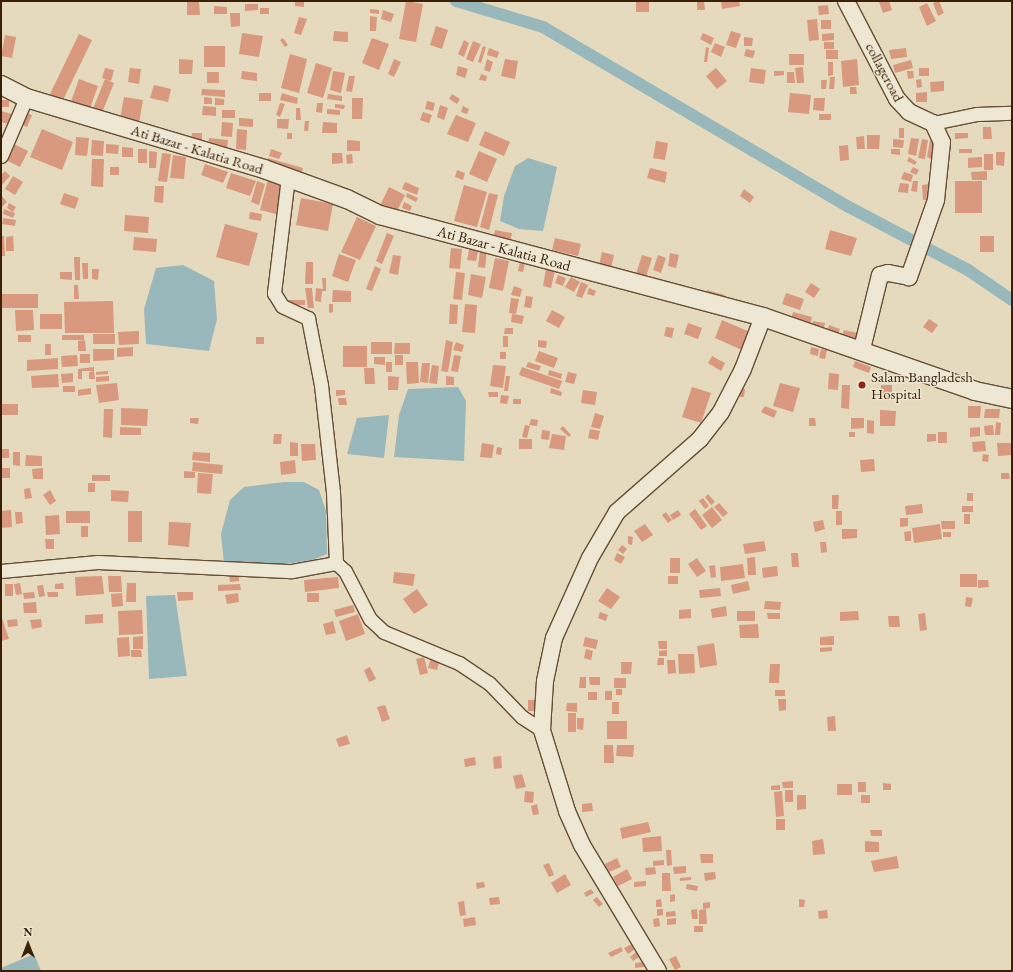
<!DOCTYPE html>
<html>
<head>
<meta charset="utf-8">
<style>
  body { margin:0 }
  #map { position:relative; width:1013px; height:972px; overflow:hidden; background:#e5dabd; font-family:"EB Garamond",serif }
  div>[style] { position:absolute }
  .water>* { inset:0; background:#99b8bb }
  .canal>* { height:12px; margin:-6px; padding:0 6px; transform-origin:6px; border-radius:6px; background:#99b8bb }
  .building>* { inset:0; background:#d8997e }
  .roads { filter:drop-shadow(1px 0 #664e35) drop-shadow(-1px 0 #664e35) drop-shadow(0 1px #664e35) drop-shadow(0 -1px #664e35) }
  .minor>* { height:13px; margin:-6.5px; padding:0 6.5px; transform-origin:6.5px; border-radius:6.5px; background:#eee7d4 }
  .tertiary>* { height:16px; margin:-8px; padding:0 8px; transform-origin:8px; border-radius:8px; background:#eee7d4 }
  .secondary>* { height:18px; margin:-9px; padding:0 9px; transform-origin:9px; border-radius:9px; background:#eee7d4 }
  .dots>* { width:11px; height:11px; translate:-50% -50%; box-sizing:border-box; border:2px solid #eee7d4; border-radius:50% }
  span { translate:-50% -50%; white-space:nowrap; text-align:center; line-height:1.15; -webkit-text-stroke:3px #eee7d4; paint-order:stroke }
  .street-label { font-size:15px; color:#3b2008 }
  .poi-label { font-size:15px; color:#3b2008 }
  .left { translate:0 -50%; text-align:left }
  .frame { position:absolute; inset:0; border:2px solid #3b2008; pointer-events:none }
  .north { position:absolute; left:8px; top:924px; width:40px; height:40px; -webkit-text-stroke:3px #eee7d4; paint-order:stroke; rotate:0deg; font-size:11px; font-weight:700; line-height:16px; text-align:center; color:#3b2008 }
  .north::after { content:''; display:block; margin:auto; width:14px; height:18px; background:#3b2008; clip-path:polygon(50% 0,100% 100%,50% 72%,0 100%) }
</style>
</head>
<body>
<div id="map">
  <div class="water">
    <div style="clip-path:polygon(528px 158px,557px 167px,543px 231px,519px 229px,500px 221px,504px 196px,515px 166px)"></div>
    <div style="clip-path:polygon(183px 265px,214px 281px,217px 319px,209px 351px,146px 344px,144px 309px,156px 268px)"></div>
    <div style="clip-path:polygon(458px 387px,466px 401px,464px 461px,394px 457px,399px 415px,408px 389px)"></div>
    <div style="clip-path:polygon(389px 415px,384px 458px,347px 454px,357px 418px)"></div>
    <div style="clip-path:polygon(284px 482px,304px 482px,319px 490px,326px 511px,327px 554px,313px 560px,271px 566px,224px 563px,221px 534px,230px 500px,244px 487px)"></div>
    <div style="clip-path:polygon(175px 595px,187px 676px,149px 679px,146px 596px)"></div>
    <div style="clip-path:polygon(34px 954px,41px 971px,1px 971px,1px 968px)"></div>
  </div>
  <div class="canal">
    <div style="left:456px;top:1px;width:91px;rotate:16.6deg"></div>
    <div style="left:543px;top:27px;width:355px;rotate:30.5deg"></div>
    <div style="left:849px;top:207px;width:135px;rotate:27.9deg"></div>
    <div style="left:968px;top:270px;width:53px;rotate:34.3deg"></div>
  </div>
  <div class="building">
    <div style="clip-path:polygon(295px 1px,304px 1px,304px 7px,295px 6px)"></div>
    <div style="clip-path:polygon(406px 1px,423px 4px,416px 42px,399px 39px)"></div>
    <div style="clip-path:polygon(697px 1px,704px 1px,705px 10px,697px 10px)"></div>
    <div style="clip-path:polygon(721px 1px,739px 1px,740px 6px,722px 9px)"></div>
    <div style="clip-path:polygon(883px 1px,889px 1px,892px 10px,883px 13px,879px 2px)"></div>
    <div style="clip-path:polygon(939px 1px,944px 13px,938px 16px,933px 3px)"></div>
    <div style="clip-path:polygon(187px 2px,199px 2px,200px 15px,187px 15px)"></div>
    <div style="clip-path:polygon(636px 2px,649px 2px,649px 12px,636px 12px)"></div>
    <div style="clip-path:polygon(927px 3px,936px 21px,927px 26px,919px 7px)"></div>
    <div style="clip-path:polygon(245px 4px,258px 4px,258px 10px,245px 11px)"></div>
    <div style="clip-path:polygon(828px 5px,829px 14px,819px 15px,818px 6px)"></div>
    <div style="clip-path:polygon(214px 6px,227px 7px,227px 14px,214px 14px)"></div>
    <div style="clip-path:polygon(260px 8px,269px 8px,269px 14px,260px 14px)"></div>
    <div style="clip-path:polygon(370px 9px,379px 10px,379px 14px,370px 13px)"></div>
    <div style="clip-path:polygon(383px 10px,394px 14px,391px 22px,381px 19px)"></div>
    <div style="clip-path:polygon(230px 13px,240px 13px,240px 26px,231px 27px)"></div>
    <div style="clip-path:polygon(370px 16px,377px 17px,376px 31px,370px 31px)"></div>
    <div style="clip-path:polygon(299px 17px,307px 19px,301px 35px,294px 33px)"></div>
    <div style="clip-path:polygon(817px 19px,819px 40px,809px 41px,807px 20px)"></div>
    <div style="clip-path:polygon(821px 20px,831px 20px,831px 29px,821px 29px)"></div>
    <div style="clip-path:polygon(436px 26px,448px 30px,442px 49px,430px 45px)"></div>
    <div style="clip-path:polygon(334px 31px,348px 32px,348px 42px,333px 41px)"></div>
    <div style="clip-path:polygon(731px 31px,741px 34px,736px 48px,726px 45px)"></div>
    <div style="clip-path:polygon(242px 33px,263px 36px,259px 57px,239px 54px)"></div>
    <div style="clip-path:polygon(703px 33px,714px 38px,711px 45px,700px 39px)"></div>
    <div style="clip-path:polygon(834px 33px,834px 40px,822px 41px,822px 34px)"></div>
    <div style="clip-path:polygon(79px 34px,92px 40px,63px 100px,50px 94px)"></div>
    <div style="clip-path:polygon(5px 35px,16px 37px,12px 58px,1px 56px)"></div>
    <div style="clip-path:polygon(744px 37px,753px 38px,752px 46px,744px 46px)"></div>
    <div style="clip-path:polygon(283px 38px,288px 45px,285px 47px,280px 40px)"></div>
    <div style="clip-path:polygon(372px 38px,389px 44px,379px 70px,362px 63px)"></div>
    <div style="clip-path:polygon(464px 40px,469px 43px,464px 57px,458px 54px)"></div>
    <div style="clip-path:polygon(473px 41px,481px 44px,473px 62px,466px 59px)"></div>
    <div style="clip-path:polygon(824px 42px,834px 42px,834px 49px,824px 49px)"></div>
    <div style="clip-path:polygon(715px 43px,725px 47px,721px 57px,711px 52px)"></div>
    <div style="clip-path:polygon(204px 46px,225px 46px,225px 67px,204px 67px)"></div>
    <div style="clip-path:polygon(483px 46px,486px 47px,481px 63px,478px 62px)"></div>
    <div style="clip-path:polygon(706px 47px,709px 48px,707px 62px,704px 62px)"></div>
    <div style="clip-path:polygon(489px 48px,499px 52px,497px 58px,487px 55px)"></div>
    <div style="clip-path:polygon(906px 48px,907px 57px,891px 59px,889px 50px)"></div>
    <div style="clip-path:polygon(746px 49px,755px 51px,753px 58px,744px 56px)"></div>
    <div style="clip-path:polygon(826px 50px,838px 50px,838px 59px,826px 59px)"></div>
    <div style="clip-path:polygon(290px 54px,307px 59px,299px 93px,281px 88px)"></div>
    <div style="clip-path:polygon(789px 54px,804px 54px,804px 65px,789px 65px)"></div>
    <div style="clip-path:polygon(179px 59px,193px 60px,192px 74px,179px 74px)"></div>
    <div style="clip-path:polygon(394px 59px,401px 62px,394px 77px,388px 74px)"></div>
    <div style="clip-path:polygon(487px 59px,493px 62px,490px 72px,484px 70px)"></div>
    <div style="clip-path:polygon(505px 59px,518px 61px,515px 79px,501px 76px)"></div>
    <div style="clip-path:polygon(857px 59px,859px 85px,843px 87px,841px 61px)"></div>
    <div style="clip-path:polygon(911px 60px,913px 68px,895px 73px,893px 65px)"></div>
    <div style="clip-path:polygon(828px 62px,833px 62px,833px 75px,828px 76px)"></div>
    <div style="clip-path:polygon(316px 63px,332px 68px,323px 98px,307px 93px)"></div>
    <div style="clip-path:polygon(458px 66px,468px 69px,465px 78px,456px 75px)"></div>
    <div style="clip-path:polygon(803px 67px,804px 83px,797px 83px,795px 68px)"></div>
    <div style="clip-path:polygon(105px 68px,114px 70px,111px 81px,102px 78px)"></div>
    <div style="clip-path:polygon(130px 68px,141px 69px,139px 84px,128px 82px)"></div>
    <div style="clip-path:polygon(716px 68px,727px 81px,717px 89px,706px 76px)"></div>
    <div style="clip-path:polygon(751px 68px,766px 70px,764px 84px,749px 82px)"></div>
    <div style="clip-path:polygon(919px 68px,929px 68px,929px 76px,919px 76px)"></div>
    <div style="clip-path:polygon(242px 71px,257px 73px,257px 81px,241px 79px)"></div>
    <div style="clip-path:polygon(333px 71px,345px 73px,341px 93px,330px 90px)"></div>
    <div style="clip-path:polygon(774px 71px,784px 71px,784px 75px,774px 76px)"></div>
    <div style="clip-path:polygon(907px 71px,913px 71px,914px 78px,908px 79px)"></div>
    <div style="clip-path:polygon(207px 72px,219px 72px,219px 83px,207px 83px)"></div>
    <div style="clip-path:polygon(787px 72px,794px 72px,795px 83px,787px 83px)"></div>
    <div style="clip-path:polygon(481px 74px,487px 76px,486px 81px,479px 80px)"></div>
    <div style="clip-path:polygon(349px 76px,355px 76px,352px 92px,346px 91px)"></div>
    <div style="clip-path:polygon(830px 77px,835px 77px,834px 89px,829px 89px)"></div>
    <div style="clip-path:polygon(79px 79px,98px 86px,89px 111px,70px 104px)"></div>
    <div style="clip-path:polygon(105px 79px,114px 83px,101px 115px,92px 111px)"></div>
    <div style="clip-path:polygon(921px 79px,922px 87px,917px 88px,916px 80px)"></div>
    <div style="clip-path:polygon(821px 80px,827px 80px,826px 89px,821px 89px)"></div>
    <div style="clip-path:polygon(944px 81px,944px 91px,931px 92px,930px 82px)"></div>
    <div style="clip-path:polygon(154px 85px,171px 89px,168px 102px,150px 98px)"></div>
    <div style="clip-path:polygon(850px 87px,856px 87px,857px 94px,850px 94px)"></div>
    <div style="clip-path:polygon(202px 89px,225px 90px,225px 97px,201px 95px)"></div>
    <div style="clip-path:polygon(927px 92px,927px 102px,916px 102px,916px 93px)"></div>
    <div style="clip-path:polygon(259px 93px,271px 93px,271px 101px,259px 101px)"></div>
    <div style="clip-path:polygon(282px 93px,298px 98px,297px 104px,280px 100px)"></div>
    <div style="clip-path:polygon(790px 93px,811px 95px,809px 114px,788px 112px)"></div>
    <div style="clip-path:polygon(328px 94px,342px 96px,342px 101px,327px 99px)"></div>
    <div style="clip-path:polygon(452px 94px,460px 99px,457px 104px,449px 99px)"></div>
    <div style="clip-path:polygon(124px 97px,143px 100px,139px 123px,120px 120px)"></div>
    <div style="clip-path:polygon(204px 97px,212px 98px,212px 104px,204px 104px)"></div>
    <div style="clip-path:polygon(215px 98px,224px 99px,224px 105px,215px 105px)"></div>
    <div style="clip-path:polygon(352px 98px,363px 98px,362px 119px,352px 119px)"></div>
    <div style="clip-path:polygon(814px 98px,825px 98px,824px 111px,813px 110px)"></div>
    <div style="clip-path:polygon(1px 100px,9px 100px,9px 107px,1px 107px)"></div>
    <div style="clip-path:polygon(427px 101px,435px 103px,433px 111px,425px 109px)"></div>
    <div style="clip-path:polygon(280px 103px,285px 104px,280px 117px,276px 115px)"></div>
    <div style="clip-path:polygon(317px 103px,323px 103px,322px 113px,316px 112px)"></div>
    <div style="clip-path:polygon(335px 104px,345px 105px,344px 109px,335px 108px)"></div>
    <div style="clip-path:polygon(440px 105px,448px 108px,444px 120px,437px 117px)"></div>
    <div style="clip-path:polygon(203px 106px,216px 107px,216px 116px,202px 115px)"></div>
    <div style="clip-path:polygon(463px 106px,469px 109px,467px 114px,461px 112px)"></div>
    <div style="clip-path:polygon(296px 108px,300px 108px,301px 120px,296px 120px)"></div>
    <div style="clip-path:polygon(327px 109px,340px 110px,340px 115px,327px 114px)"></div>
    <div style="clip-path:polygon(222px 110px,235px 110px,235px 118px,222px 118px)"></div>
    <div style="clip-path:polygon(1px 111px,15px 115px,12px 125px,1px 122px)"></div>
    <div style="clip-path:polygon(423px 112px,432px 115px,429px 123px,420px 120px)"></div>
    <div style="clip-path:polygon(26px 113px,32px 115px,27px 127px,21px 124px)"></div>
    <div style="clip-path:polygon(819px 114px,831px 114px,831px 120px,819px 120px)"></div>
    <div style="clip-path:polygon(456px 115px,476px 123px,468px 142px,447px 134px)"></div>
    <div style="clip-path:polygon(239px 118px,253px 119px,253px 127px,239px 126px)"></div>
    <div style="clip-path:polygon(277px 119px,289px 119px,288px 129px,277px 128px)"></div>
    <div style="clip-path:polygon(305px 121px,309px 121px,308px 131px,304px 131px)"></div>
    <div style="clip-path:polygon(222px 122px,233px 123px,232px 137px,221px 136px)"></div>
    <div style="clip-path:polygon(323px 122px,337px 123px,337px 133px,322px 133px)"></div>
    <div style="clip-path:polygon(983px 127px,991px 127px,992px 139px,983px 139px)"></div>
    <div style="clip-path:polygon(899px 128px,904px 128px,904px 138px,899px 138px)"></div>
    <div style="clip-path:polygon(42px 129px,73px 142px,62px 170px,30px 157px)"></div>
    <div style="clip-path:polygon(237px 129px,247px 130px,246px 150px,236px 149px)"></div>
    <div style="clip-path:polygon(485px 131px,510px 142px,504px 156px,479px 145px)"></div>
    <div style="clip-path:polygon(192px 133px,202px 133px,202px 145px,191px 145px)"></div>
    <div style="clip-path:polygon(287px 133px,292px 133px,292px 139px,287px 139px)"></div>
    <div style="clip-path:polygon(955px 133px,968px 133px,968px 138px,955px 139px)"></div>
    <div style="clip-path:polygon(867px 135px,880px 135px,879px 149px,867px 149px)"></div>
    <div style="clip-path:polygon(864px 136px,865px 149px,857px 149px,856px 137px)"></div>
    <div style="clip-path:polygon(76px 137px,89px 138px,87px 156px,75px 155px)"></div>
    <div style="clip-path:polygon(209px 138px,228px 140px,227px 150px,208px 148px)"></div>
    <div style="clip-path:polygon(911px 138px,919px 139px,916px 156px,908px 154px)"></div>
    <div style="clip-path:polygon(893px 139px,904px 140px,903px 148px,893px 147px)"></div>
    <div style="clip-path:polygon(922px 139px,928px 140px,925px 159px,918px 158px)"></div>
    <div style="clip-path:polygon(92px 140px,104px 141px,103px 156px,91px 155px)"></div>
    <div style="clip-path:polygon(347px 140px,360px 141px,360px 151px,347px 151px)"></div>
    <div style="clip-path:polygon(930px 140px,941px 145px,931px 159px,927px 157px)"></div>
    <div style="clip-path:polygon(656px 141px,668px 143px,665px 160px,653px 158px)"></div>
    <div style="clip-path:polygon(12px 143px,28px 151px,20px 167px,4px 159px)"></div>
    <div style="clip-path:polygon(106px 144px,119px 145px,118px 154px,106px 153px)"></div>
    <div style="clip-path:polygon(848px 145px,849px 160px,840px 161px,839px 146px)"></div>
    <div style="clip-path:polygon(122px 147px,133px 148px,133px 157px,122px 157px)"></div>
    <div style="clip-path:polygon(138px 149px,147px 149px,147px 163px,138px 163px)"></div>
    <div style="clip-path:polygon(271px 149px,282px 153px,279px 159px,269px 156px)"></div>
    <div style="clip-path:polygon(891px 149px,900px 149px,900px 155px,891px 154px)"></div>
    <div style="clip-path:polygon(959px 149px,972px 149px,972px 153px,959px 153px)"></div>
    <div style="clip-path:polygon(149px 151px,157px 152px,156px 168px,149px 168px)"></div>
    <div style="clip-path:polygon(479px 151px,497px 159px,487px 182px,469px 174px)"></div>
    <div style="clip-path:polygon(996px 152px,1005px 152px,1004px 166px,996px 165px)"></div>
    <div style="clip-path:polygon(162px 153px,171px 154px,167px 182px,158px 181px)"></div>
    <div style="clip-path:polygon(332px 153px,342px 153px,343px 163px,332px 164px)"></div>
    <div style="clip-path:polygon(352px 154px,353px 163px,347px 164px,346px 155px)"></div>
    <div style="clip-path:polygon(984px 154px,993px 154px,993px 170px,984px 170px)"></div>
    <div style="clip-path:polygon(173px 155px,186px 157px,184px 179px,170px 178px)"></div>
    <div style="clip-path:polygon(909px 157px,917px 162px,915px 165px,907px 161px)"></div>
    <div style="clip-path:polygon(982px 157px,982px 167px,968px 168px,968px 158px)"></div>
    <div style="clip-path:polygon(268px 158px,303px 168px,301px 176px,266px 166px)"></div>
    <div style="clip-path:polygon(92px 159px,104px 159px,103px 187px,91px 186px)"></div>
    <div style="clip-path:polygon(205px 164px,228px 172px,223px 183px,201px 175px)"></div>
    <div style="clip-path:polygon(110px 167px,119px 167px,119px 175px,110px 175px)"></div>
    <div style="clip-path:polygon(913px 167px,919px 170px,916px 175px,910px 172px)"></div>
    <div style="clip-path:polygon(650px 168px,667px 172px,665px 183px,647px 178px)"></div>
    <div style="clip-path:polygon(457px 170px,465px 173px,463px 180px,455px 177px)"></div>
    <div style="clip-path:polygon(5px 171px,10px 176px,1px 186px,1px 175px)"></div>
    <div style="clip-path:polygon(987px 171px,987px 180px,972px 180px,971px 172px)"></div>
    <div style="clip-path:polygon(904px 172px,913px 175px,911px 182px,901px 179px)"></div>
    <div style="clip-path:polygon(231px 173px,256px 181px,250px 196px,226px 188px)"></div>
    <div style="clip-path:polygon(13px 176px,23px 182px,15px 195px,5px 189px)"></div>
    <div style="clip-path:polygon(268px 179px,283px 183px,276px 214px,260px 210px)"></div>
    <div style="clip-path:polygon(257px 181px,265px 184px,259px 205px,251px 202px)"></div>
    <div style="clip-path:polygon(913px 181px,918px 181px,917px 192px,911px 191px)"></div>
    <div style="clip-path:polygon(955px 181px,982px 181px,982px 213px,955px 213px)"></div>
    <div style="clip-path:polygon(405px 182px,419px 188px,417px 195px,402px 189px)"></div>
    <div style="clip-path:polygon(900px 183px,909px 184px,908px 193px,898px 192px)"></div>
    <div style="clip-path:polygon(929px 184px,930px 200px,923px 200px,922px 185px)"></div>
    <div style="clip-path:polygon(464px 185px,487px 192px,477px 227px,454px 221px)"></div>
    <div style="clip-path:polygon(155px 186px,164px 186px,163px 203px,154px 202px)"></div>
    <div style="clip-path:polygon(389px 187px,405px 195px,394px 217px,378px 210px)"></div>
    <div style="clip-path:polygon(744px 189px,754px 197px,750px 203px,740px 196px)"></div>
    <div style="clip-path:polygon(64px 193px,79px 198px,75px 209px,60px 204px)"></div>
    <div style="clip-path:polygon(407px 193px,418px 198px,416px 202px,406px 197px)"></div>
    <div style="clip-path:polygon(489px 193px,498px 195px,489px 230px,480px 227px)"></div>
    <div style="clip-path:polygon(1px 195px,7px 202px,1px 208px)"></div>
    <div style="clip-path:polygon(301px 198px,333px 204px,328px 231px,296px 225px)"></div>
    <div style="clip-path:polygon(404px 202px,412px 206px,410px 211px,402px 208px)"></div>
    <div style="clip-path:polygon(9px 203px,16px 207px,13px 212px,7px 208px)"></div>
    <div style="clip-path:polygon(4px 209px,15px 213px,13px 218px,3px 214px)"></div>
    <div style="clip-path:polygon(250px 212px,262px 214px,261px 221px,249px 219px)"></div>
    <div style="clip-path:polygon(125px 215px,149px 217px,148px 233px,124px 231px)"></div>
    <div style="clip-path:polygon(357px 217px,376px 226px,360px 260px,341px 252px)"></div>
    <div style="clip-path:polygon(3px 218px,16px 220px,15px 226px,2px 224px)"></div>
    <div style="clip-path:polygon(225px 224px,258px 233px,249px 266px,216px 257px)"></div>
    <div style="clip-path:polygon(495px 230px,512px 233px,509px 247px,492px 244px)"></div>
    <div style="clip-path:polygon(830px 230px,857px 238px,851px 256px,825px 249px)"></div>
    <div style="clip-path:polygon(387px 233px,394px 236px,382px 264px,376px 261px)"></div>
    <div style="clip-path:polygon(1px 236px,4px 236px,5px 256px,1px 256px)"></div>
    <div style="clip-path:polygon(13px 236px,14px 251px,6px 251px,6px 237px)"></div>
    <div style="clip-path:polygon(980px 236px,994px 236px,994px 252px,980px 252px)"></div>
    <div style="clip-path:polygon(134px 237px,157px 239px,156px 252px,133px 250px)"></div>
    <div style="clip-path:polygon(555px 238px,581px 244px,578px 256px,552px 250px)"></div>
    <div style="clip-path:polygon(470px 246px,479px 247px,476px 261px,467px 260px)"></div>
    <div style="clip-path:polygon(451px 248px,462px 249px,460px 269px,449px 268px)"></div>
    <div style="clip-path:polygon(480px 250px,487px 251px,485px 268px,478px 267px)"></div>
    <div style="clip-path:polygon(602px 252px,614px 255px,610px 273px,598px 270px)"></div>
    <div style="clip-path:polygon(670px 253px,679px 255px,676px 268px,668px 266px)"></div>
    <div style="clip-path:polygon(339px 254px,356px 260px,348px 282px,332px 276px)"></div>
    <div style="clip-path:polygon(393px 255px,401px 256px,398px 275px,389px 273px)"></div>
    <div style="clip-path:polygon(642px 255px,652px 258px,646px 277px,636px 274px)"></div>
    <div style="clip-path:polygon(658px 255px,666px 258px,661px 273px,653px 270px)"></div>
    <div style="clip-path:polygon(74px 257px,80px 257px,80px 280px,75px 280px)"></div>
    <div style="clip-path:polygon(495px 258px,509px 261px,503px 291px,489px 288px)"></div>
    <div style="clip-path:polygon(306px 262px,313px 262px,313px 284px,305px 284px)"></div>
    <div style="clip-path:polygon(520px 262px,525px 263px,523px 272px,518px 271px)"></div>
    <div style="clip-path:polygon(82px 263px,88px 263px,88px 279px,83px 279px)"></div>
    <div style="clip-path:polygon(375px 266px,381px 269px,372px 291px,366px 289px)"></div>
    <div style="clip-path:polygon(92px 269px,99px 269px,98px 280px,92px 279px)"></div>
    <div style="clip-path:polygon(546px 269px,555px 271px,551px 288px,543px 286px)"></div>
    <div style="clip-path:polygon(60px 272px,72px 272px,72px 280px,60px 279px)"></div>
    <div style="clip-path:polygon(456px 272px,465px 273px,462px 300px,453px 299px)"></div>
    <div style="clip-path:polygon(471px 274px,486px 277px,482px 298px,468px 295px)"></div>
    <div style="clip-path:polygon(558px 275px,566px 278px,563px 286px,555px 283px)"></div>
    <div style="clip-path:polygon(571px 277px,580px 282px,574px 292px,565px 287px)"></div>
    <div style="clip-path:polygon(322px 278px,326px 278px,326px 291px,322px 291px,321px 302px,315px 301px,316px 288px,323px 289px)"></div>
    <div style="clip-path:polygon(581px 282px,588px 285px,582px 298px,576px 296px)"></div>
    <div style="clip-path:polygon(811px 283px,820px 289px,814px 298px,805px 292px)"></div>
    <div style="clip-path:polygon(74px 285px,78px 285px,79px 299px,74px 299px)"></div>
    <div style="clip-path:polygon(514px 286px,522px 289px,520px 297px,511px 295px)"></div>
    <div style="clip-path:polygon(305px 288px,312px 288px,314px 308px,308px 308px)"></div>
    <div style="clip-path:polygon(589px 288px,596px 291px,594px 296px,587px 294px)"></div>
    <div style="clip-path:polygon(333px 290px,351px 291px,351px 302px,332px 302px)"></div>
    <div style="clip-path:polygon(707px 290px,725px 295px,723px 304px,704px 299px)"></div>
    <div style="clip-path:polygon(786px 293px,804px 299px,800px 310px,782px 304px)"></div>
    <div style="clip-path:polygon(1px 294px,38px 294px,38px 308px,1px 308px)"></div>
    <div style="clip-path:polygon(526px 296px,533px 297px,531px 308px,524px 307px)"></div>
    <div style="clip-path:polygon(511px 298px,519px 299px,516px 314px,509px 313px)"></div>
    <div style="clip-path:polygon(287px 300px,305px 300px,305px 305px,287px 305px)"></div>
    <div style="clip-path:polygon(113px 301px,114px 333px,65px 333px,64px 302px)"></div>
    <div style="clip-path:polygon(329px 304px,333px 304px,333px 312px,329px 313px)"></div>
    <div style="clip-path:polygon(450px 304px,458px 305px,457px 324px,449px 324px)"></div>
    <div style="clip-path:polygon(465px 304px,477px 305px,475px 333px,462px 332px)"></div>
    <div style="clip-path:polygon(15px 310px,33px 310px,34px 330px,16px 331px)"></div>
    <div style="clip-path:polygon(552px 310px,565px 317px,559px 328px,546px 321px)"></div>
    <div style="clip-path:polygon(793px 312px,812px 317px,810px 325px,791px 319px)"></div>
    <div style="clip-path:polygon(40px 314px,62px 314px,62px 329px,40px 329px)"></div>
    <div style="clip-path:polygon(512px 314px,524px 316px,522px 324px,511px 322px)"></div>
    <div style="clip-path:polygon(929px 319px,938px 325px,932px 333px,923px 327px)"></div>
    <div style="clip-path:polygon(722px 320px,750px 332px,742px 350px,715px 338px)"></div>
    <div style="clip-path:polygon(813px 321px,825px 323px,823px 332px,812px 329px)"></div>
    <div style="clip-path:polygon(688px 323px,702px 328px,698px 339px,684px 334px)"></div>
    <div style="clip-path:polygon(829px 325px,840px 329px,837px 336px,827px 332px)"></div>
    <div style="clip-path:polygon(666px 327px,674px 328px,672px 338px,664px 336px)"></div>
    <div style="clip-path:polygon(505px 328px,513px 328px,513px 334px,504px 334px)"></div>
    <div style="clip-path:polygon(844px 330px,861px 334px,859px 340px,842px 336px)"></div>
    <div style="clip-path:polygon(139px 331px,139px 344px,119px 345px,118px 332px)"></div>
    <div style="clip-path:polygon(93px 334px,115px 334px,115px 344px,93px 344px)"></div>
    <div style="clip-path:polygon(18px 335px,31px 335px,31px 342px,18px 342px)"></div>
    <div style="clip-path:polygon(62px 335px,84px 335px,84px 340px,62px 340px)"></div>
    <div style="clip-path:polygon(503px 336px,508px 336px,508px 347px,503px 347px)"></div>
    <div style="clip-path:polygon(256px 337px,264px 337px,264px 344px,256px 344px)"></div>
    <div style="clip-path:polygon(85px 340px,86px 351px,78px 351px,78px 341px)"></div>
    <div style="clip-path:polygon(446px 340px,453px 342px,448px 372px,441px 371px)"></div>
    <div style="clip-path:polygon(538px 340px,547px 341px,546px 348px,538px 347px)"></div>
    <div style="clip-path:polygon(371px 342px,392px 342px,392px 354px,371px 354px)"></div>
    <div style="clip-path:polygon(456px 342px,464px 345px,462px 352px,453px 350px)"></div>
    <div style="clip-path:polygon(395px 343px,410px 343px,410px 354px,394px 354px)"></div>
    <div style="clip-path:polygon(45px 344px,51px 344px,51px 355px,45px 355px)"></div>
    <div style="clip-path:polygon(343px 346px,367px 346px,367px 367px,343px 367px)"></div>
    <div style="clip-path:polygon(133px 347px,133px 356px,117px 357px,117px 348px)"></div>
    <div style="clip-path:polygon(811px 347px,819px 349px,818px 356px,810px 354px)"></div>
    <div style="clip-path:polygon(93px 349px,114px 349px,114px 360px,93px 361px)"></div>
    <div style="clip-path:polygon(821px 349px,827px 350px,825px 359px,819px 358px)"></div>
    <div style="clip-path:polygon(539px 351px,558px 358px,554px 368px,535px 361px)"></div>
    <div style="clip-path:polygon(500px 352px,506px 352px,506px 359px,500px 359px)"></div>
    <div style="clip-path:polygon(80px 354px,90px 354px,90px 363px,80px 363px)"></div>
    <div style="clip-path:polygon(77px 355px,78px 366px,62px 367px,61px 356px)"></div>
    <div style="clip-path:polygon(395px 355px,403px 355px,403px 365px,395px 365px)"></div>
    <div style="clip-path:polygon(454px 355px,461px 356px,458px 372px,451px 371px)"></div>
    <div style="clip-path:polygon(712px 356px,725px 363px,721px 371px,708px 363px)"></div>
    <div style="clip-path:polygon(374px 357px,385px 357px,385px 365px,374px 364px)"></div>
    <div style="clip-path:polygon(58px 358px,58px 369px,27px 371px,27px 360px)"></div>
    <div style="clip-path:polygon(855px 361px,871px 367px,869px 373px,853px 367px)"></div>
    <div style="clip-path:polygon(386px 362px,392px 362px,392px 372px,386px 372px)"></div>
    <div style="clip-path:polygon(406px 362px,418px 362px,419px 383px,407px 384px)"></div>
    <div style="clip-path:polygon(528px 362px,541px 366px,539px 371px,526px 367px)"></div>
    <div style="clip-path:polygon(422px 363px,430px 363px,428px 383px,420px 382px)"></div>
    <div style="clip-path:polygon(432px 365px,439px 366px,437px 384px,429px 383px)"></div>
    <div style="clip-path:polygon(493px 365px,506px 366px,503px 388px,490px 386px)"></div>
    <div style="clip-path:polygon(94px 367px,94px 371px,82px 371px,82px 379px,78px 379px,78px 369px)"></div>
    <div style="clip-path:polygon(522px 367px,562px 381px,559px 389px,519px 375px)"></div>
    <div style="clip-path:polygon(364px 368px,374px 368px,375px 384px,365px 384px)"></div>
    <div style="clip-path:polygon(549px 370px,562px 374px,561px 379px,548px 375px)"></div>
    <div style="clip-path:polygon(94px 371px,95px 379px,89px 379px,89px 372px)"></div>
    <div style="clip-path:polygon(108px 371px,108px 374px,96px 375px,96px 372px)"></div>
    <div style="clip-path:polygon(568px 372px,577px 374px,574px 384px,565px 382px)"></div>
    <div style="clip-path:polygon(73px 373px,73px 382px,62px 383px,61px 374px)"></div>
    <div style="clip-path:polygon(829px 373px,839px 374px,838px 390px,828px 389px)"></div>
    <div style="clip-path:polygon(58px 374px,59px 387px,32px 388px,31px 376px)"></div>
    <div style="clip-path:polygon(109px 376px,109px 381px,96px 382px,96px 377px)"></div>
    <div style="clip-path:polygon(388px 376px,399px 377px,398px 390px,388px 390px)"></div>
    <div style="clip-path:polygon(446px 376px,454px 377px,454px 385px,446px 385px)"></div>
    <div style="clip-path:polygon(506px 376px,510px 376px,508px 391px,504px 391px)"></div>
    <div style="clip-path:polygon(117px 383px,119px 400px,99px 403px,96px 385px)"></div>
    <div style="clip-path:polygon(780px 383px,800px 388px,793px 412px,773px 406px)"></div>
    <div style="clip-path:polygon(842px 385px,850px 385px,849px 409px,841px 408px)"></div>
    <div style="clip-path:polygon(881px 385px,892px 385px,892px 398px,881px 399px)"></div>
    <div style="clip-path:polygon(63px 386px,75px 386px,75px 392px,63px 392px)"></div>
    <div style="clip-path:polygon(692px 387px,711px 393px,701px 423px,682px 417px)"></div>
    <div style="clip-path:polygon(91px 388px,91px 394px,78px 396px,78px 390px)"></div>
    <div style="clip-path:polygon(551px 388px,562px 392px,561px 396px,550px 393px)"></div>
    <div style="clip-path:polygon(740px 388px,745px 389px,744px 397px,740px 397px)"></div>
    <div style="clip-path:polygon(336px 390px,345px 390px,345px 395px,336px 396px)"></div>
    <div style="clip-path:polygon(583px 390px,597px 392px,595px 405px,581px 403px)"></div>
    <div style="clip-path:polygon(488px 392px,498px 392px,498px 397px,489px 397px)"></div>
    <div style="clip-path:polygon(501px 395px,509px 396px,507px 404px,500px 403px)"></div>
    <div style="clip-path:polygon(338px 398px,346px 398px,347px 405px,339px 405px)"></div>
    <div style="clip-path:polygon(513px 399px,521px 399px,521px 404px,513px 404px)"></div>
    <div style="clip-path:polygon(1px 404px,18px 404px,18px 415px,1px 415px)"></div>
    <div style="clip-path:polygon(765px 406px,777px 411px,774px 418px,761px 412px)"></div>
    <div style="clip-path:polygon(968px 406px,981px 406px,980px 418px,968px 418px)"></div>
    <div style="clip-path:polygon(121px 408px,148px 409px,147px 426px,121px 425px)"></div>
    <div style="clip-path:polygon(104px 409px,113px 409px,112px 438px,103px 437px)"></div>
    <div style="clip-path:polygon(985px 409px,1000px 409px,999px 418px,984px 418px)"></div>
    <div style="clip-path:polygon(880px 410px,896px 411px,895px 426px,880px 426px)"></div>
    <div style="clip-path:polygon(595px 413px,604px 416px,600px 429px,591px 427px)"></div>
    <div style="clip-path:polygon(190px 418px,199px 418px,198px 424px,190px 423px)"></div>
    <div style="clip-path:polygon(809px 418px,815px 418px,816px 426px,809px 426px)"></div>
    <div style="clip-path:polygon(851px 418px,864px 418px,864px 428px,851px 429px)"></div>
    <div style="clip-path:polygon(531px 419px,538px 420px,537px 426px,529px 425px)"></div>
    <div style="clip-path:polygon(867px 420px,874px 421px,874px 434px,867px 433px)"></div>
    <div style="clip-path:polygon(996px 422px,1001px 423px,1000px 435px,995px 435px)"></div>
    <div style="clip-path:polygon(525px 425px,530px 426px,527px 438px,522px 437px)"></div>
    <div style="clip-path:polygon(993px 425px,994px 435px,985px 435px,984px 426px)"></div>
    <div style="clip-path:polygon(563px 426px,571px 435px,569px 437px,560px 429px)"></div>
    <div style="clip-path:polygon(120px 427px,141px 428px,141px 435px,120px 435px)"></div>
    <div style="clip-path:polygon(980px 427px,980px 436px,970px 437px,970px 428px)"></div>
    <div style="clip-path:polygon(590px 429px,600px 431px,598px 440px,588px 438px)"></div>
    <div style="clip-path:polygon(542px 430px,550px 431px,549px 440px,541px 439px)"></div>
    <div style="clip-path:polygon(849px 432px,855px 432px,855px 437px,849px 437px)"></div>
    <div style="clip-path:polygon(938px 432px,947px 432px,947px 443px,938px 443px)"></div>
    <div style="clip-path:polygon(274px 434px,282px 434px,281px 444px,273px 444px)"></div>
    <div style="clip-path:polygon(552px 434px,566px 436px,564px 450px,549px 448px)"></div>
    <div style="clip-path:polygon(927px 434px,936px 434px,936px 441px,927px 442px)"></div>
    <div style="clip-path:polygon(519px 439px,532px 439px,532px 449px,519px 449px)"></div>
    <div style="clip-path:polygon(985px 441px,986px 451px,973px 452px,972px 442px)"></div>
    <div style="clip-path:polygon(290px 442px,298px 443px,298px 456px,290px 456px)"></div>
    <div style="clip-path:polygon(482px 443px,494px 445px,492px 458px,480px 457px)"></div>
    <div style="clip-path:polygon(997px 443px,1012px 443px,1012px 455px,998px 456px)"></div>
    <div style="clip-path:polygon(301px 444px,315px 444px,316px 460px,302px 461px)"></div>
    <div style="clip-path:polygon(497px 447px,502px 448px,501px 455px,496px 454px)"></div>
    <div style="clip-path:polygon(1px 449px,9px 449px,9px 458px,1px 458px)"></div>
    <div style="clip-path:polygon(13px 452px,20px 452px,20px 466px,13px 465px)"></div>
    <div style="clip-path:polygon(193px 452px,210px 453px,210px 462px,192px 460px)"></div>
    <div style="clip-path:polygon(983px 454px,989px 455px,988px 462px,982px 461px)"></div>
    <div style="clip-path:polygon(26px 455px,42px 456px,42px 466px,25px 466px)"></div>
    <div style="clip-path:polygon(874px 459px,875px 471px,861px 472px,860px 460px)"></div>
    <div style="clip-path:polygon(295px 460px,296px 473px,281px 475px,280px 462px)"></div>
    <div style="clip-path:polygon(193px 462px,223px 465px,222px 474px,192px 471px)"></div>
    <div style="clip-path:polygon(1px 468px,10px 468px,10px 478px,1px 478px)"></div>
    <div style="clip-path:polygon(43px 468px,43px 479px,33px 479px,32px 469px)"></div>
    <div style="clip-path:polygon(184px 471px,195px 472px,195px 478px,184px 478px)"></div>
    <div style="clip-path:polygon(198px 473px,213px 474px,211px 494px,197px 493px)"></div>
    <div style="clip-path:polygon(1001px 473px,1009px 473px,1010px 479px,1001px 479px)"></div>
    <div style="clip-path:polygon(92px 475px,110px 475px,110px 481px,92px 481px)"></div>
    <div style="clip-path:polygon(88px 483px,95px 483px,95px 492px,88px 492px)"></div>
    <div style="clip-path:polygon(30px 488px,32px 498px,25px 499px,24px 489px)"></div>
    <div style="clip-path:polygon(50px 490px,56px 501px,50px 505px,43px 495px)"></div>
    <div style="clip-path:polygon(111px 490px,129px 491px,128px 502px,111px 501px)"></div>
    <div style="clip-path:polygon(967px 493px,973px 493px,973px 501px,967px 501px)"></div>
    <div style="clip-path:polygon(708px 494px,715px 502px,711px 505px,705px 497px)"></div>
    <div style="clip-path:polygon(832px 495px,839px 495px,838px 509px,832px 509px)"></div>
    <div style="clip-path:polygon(703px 498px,709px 506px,705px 509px,699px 501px)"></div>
    <div style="clip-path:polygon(719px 503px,728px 513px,723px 517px,714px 507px)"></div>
    <div style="clip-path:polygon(922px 504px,923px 513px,906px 515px,905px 506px)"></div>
    <div style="clip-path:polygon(962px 506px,973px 506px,973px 512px,962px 512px)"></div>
    <div style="clip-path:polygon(712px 507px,722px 520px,712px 528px,702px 515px)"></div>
    <div style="clip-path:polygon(695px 509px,707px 526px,701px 530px,689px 514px)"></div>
    <div style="clip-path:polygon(11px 510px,12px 527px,1px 528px,1px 511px)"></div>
    <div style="clip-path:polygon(678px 510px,681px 515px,673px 520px,670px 515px)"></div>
    <div style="clip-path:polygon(66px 511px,90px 511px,90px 523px,66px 523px)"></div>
    <div style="clip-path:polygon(128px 511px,142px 511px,142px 542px,128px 542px)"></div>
    <div style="clip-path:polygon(836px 511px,842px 511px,842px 525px,836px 525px)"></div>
    <div style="clip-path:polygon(15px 512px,22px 512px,23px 523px,16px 524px)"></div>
    <div style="clip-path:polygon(666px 512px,672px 520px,668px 523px,662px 515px)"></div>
    <div style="clip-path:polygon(964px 514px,970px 514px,970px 524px,964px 524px)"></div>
    <div style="clip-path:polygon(59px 515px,60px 534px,46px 535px,45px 516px)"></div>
    <div style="clip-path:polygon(900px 518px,908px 518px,908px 526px,900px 527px)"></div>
    <div style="clip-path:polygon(823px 520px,825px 529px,815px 532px,813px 522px)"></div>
    <div style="clip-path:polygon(941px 521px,955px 521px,955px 529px,942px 529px)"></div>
    <div style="clip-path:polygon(169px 522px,191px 523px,189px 547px,168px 545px)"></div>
    <div style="clip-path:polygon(645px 524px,653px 535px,642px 542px,634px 531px)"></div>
    <div style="clip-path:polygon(940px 524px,942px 539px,914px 543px,912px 528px)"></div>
    <div style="clip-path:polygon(81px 526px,88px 526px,88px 537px,81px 537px)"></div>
    <div style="clip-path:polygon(842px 529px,857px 529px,857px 538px,842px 539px)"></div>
    <div style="clip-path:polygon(911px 531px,911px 541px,905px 541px,904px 532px)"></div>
    <div style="clip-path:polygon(943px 532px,951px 532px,951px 537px,943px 537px)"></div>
    <div style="clip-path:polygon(628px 536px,633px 537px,632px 545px,628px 544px)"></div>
    <div style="clip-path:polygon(45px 539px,54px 539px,54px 549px,46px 549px)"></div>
    <div style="clip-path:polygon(764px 541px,766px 551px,745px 554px,743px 544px)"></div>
    <div style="clip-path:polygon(820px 542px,826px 542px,827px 552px,821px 553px)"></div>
    <div style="clip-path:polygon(622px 545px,627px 549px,623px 554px,618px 550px)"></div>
    <div style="clip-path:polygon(617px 553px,625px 557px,621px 564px,614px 560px)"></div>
    <div style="clip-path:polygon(791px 553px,798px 553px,799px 567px,792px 567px)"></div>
    <div style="clip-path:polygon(755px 557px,756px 575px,748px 575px,747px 558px)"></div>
    <div style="clip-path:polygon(670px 558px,680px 558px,680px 573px,670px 573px)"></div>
    <div style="clip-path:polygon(697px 558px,706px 571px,697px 577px,688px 564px)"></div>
    <div style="clip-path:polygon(743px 564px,745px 578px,721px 581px,720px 567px)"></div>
    <div style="clip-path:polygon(715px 565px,716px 577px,711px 578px,709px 566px)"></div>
    <div style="clip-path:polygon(777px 566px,778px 576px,763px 578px,762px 568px)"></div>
    <div style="clip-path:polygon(394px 572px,415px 574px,413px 586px,393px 583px)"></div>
    <div style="clip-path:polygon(239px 573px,239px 581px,230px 582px,229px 574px)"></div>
    <div style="clip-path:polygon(960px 574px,977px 574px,977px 587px,960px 587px)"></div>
    <div style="clip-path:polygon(102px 576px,104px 594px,76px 596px,75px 577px)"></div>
    <div style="clip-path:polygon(108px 576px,121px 576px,122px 592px,109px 592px)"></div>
    <div style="clip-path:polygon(668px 576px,678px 576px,678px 584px,668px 584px)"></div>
    <div style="clip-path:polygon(338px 577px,339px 588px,305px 592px,304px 580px)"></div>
    <div style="clip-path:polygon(978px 580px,988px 580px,989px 587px,978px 588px)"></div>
    <div style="clip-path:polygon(748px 581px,750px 590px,733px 594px,731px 585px)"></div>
    <div style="clip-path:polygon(20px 583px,22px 594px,16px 595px,14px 584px)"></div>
    <div style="clip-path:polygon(63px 583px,64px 589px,55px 589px,55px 584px)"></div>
    <div style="clip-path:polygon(127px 583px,136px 583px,136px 602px,126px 602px)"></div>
    <div style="clip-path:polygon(5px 584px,13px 584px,13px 596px,5px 596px)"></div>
    <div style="clip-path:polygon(240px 584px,241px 590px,218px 591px,218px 585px)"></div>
    <div style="clip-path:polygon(43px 585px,45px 596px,39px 597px,37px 586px)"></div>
    <div style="clip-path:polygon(607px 588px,620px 597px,611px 609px,598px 601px)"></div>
    <div style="clip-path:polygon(720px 588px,721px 596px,700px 598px,699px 590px)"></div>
    <div style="clip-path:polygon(417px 589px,428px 605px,414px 614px,403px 599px)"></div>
    <div style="clip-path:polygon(34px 592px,35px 598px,24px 599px,23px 593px)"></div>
    <div style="clip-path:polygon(47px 592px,58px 592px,58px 597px,48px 597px)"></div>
    <div style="clip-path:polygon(177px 592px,193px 592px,193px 600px,178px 601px)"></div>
    <div style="clip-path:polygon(122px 593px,123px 606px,112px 607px,111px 594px)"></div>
    <div style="clip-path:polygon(238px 593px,239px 602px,227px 604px,225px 595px)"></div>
    <div style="clip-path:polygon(307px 593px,319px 593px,319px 602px,307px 602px)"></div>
    <div style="clip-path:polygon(966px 597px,973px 598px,971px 607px,965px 606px)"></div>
    <div style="clip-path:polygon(765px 601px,781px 602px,780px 610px,764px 609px)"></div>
    <div style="clip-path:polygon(36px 602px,37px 613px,24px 613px,23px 603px)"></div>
    <div style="clip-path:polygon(353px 605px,355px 612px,336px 617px,334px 610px)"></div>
    <div style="clip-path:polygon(726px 606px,727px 616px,712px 618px,711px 609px)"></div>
    <div style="clip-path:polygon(691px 609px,691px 618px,679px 619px,679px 610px)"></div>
    <div style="clip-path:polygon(142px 610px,143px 634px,119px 635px,118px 611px)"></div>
    <div style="clip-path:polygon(737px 611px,755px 611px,755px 621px,737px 621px)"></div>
    <div style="clip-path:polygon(858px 611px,859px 620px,840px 621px,840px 612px)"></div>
    <div style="clip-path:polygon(600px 612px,608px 615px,606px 621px,598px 618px)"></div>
    <div style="clip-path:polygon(767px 613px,780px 613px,780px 619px,768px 619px)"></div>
    <div style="clip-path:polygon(925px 613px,927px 630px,920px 631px,918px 614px)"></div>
    <div style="clip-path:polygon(103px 614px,103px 623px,85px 624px,85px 615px)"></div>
    <div style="clip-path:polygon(358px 614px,365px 634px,346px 641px,339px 621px)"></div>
    <div style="clip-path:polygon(1px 615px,9px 639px,1px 641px)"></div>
    <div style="clip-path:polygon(888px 616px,899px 616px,900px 627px,889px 627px)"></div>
    <div style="clip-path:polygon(17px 619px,18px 626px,8px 627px,7px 620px)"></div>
    <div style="clip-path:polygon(41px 619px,42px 627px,32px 629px,30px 620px)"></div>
    <div style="clip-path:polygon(333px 621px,336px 633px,326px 635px,323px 624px)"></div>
    <div style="clip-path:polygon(758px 624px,759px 638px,740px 638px,739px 625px)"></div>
    <div style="clip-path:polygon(143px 636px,143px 649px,133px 649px,133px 637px)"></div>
    <div style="clip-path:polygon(834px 636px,834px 645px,820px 645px,820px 637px)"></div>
    <div style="clip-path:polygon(129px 637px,130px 656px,118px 657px,117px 638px)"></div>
    <div style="clip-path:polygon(585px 637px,598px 640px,596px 649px,583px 646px)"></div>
    <div style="clip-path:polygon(658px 641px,667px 641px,667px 649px,659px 649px)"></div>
    <div style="clip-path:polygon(714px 643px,717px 665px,700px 668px,697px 646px)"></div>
    <div style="clip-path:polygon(832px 647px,832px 651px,820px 652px,820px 648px)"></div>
    <div style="clip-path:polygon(586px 649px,593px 651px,591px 660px,584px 658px)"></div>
    <div style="clip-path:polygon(131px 650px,141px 650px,142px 657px,131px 657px)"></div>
    <div style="clip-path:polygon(667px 650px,667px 656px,659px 656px,659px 651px)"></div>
    <div style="clip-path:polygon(678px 654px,694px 654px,695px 673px,679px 674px)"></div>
    <div style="clip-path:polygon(424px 657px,428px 673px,420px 675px,416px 659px)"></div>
    <div style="clip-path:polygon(431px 657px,440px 660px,437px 670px,428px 668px)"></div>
    <div style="clip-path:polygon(658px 658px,664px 658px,664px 665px,657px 665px)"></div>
    <div style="clip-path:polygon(667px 660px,675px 660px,676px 673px,668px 674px)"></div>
    <div style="clip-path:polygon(621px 662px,632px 662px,631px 674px,621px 674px)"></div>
    <div style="clip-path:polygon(770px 664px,780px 664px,779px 683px,769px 683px)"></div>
    <div style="clip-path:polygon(370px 667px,376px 679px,369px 682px,364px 670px)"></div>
    <div style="clip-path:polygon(580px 677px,586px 677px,586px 688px,579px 688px)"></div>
    <div style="clip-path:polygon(589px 677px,600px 677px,600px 685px,590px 685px)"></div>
    <div style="clip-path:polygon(614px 678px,626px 678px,626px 688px,614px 688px)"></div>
    <div style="clip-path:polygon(616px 689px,622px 689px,622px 695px,616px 695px)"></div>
    <div style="clip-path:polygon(775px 690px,785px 690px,785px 696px,775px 696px)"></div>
    <div style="clip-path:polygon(605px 691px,612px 691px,612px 700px,605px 700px)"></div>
    <div style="clip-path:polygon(588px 692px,597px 692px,597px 700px,588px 700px)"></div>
    <div style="clip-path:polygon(778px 699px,786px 699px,786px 710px,779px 711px)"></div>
    <div style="clip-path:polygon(528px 700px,537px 700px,537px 711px,528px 711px)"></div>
    <div style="clip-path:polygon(612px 702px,619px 702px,619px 714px,612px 714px)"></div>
    <div style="clip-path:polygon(567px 703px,577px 703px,577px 712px,566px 711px)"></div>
    <div style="clip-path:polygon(385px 705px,390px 719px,382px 722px,377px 707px)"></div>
    <div style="clip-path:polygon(568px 713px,576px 713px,576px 732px,568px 732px)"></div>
    <div style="clip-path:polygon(835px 716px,836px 731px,828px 731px,827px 717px)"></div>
    <div style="clip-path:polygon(577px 718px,584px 718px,583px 730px,577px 729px)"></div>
    <div style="clip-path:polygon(607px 721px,627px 721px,627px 739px,607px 739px)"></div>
    <div style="clip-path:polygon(347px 735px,350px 744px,339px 747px,336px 739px)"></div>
    <div style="clip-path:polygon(604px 745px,613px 745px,614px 763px,604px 763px)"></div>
    <div style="clip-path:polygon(617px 745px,634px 745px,633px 757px,616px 756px)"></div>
    <div style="clip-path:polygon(501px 756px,502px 768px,494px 769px,493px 757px)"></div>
    <div style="clip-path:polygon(475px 757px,476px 765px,465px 767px,464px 759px)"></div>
    <div style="clip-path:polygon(522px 774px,526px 787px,516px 789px,513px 776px)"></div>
    <div style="clip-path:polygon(793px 781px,793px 788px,783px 788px,782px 782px)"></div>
    <div style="clip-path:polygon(858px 782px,866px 782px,866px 792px,858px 792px)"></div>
    <div style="clip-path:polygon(883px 783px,891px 784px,891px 790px,883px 790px)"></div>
    <div style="clip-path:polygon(837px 784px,852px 784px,852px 795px,837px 795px)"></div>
    <div style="clip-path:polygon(780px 785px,780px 790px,771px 790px,771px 786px)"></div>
    <div style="clip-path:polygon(785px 790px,793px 790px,793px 802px,785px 802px)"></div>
    <div style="clip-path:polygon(525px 791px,534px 792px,533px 803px,524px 802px)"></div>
    <div style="clip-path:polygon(782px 791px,784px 816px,776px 817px,774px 792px)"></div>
    <div style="clip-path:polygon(797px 795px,806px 795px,806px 809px,797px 810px)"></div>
    <div style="clip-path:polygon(861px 795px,870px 795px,870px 803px,861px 803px)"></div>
    <div style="clip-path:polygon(592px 803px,593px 811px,582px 812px,582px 804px)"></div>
    <div style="clip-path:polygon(537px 804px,539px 814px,533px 815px,531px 806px)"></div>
    <div style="clip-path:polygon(776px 819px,785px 819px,785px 830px,776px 830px)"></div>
    <div style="clip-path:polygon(648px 822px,651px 832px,622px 839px,620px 828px)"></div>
    <div style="clip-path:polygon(870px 830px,882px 830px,882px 836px,871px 836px)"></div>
    <div style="clip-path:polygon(661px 836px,662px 851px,643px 852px,642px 838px)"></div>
    <div style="clip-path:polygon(823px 839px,825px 854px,813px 855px,812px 841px)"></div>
    <div style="clip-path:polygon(865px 841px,879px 842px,879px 852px,865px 852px)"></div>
    <div style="clip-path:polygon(666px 850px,671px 850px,672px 865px,667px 866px)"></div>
    <div style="clip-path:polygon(700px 854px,713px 854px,713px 863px,701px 863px)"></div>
    <div style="clip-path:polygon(897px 856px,899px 868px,874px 872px,871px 861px)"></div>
    <div style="clip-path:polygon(617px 858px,621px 867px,609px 872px,605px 864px)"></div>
    <div style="clip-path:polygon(664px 860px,664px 865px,653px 866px,653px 861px)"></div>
    <div style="clip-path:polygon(549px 863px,554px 875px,549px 877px,543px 865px)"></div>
    <div style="clip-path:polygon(686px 866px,686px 873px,674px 874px,673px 867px)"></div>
    <div style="clip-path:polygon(655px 867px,656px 874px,646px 875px,645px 868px)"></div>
    <div style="clip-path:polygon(627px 869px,632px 879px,618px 886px,613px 877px)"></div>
    <div style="clip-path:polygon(715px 872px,716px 879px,705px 881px,704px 873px)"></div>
    <div style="clip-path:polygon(662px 873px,670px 873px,671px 891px,662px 891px)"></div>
    <div style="clip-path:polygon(565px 874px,571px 885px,557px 893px,551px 883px)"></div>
    <div style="clip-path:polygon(691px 877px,691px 880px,680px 881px,680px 878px)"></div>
    <div style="clip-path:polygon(646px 881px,646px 886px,634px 887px,634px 882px)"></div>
    <div style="clip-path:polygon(484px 882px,485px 887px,477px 889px,476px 883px)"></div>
    <div style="clip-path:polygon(687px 884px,698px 886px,697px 891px,686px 889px)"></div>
    <div style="clip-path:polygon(591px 889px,594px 893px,586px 897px,584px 893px)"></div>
    <div style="clip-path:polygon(675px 894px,675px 901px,670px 902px,670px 895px)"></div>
    <div style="clip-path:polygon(499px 897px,500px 904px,490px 905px,489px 898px)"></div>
    <div style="clip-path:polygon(597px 897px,603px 904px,599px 907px,593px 900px)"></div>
    <div style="clip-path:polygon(661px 899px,662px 907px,656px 907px,656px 900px)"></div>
    <div style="clip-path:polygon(799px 899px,805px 900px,804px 907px,799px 907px)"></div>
    <div style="clip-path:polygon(464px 901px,466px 915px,460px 916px,458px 902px)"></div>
    <div style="clip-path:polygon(710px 902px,710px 908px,703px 909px,703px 903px)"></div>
    <div style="clip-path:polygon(657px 909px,663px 909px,663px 915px,657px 916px)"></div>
    <div style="clip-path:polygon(697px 909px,698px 919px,692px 919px,691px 910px)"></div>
    <div style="clip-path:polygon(706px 909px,707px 924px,699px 924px,699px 910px)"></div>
    <div style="clip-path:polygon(827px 910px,828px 918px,819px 919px,818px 911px)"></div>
    <div style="clip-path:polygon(675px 911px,676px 916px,666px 917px,666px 912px)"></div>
    <div style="clip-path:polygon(475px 917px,476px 925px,464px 927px,463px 919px)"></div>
    <div style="clip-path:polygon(659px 918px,660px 926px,654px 927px,653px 919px)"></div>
    <div style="clip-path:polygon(676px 918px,676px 924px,667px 925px,667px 919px)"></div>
    <div style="clip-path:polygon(694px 926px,703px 926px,703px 932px,694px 932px)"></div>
    <div style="clip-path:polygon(632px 944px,635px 949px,628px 954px,624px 948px)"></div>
    <div style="clip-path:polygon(621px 947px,623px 951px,611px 957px,608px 953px)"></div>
    <div style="clip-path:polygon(636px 952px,639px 957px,633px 961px,630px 957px)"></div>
    <div style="clip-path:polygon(676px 956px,681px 967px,675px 970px,669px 959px)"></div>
    <div style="clip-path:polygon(644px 962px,644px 967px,635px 968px,635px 963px)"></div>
  </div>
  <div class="roads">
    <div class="minor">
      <div style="left:933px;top:123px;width:45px;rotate:-11.6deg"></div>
      <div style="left:977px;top:114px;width:35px;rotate:-2deg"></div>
      <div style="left:1px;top:156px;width:63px;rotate:-66.7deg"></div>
      <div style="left:288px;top:177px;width:117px;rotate:96.9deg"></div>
      <div style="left:274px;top:293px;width:15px;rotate:58deg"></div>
      <div style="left:282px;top:306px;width:29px;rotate:25deg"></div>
      <div style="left:308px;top:318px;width:68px;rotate:79deg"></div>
      <div style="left:321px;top:385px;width:108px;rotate:83.6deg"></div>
      <div style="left:333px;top:492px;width:71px;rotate:87.6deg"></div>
      <div style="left:1px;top:571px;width:97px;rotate:-5.3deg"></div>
      <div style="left:98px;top:562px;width:194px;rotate:2.7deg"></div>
      <div style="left:292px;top:571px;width:45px;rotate:-10.3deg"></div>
      <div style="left:336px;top:563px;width:12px;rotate:42deg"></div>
      <div style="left:345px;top:571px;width:54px;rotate:62.5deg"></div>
      <div style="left:370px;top:619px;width:19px;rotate:43deg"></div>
      <div style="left:384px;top:632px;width:81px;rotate:22.5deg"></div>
      <div style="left:459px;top:663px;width:36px;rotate:34deg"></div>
      <div style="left:489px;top:683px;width:47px;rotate:45.9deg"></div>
      <div style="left:522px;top:717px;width:24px;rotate:33deg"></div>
    </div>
    <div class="tertiary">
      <div style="left:846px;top:1px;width:110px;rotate:62.5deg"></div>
      <div style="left:897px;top:99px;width:18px;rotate:47deg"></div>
      <div style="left:909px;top:112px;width:26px;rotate:25deg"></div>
      <div style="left:933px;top:123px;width:21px;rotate:65deg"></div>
      <div style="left:942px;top:142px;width:58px;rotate:95.9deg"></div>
      <div style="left:936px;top:200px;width:82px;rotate:109.3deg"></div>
      <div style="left:909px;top:277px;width:21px;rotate:-169deg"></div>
      <div style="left:888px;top:273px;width:8px;rotate:166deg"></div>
      <div style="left:880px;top:275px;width:76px;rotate:103.7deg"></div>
      <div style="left:658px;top:971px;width:147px;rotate:-121.1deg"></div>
      <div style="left:582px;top:845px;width:37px;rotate:-114deg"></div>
      <div style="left:567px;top:811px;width:85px;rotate:-107.2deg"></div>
      <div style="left:542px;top:730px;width:49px;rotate:-86.5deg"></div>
      <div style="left:545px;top:681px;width:44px;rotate:-78.2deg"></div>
      <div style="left:554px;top:638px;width:88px;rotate:-65.8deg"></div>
      <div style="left:590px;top:558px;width:53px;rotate:-59.6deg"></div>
      <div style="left:617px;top:512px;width:111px;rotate:-41.3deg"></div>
      <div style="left:700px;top:439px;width:34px;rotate:-52deg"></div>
      <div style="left:721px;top:412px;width:48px;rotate:-62.9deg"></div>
      <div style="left:743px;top:369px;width:56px;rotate:-69deg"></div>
    </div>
    <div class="secondary">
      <div style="left:1px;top:85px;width:28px;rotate:27deg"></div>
      <div style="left:26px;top:98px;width:248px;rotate:16.6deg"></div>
      <div style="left:264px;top:169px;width:88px;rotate:19.9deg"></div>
      <div style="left:347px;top:199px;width:37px;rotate:26deg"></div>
      <div style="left:380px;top:215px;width:396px;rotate:14.9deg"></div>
      <div style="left:763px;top:317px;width:225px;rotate:19.2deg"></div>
      <div style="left:975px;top:391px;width:38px;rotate:12deg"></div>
    </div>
  </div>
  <div class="dots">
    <div style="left:862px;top:385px;background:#8f2418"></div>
  </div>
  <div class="street-label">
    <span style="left:885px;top:72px;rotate:62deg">collageroad</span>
    <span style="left:197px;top:149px;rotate:17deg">Ati Bazar - Kalatia Road</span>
    <span style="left:504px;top:248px;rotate:15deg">Ati Bazar - Kalatia Road</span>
  </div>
  <div class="poi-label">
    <span class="left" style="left:871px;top:385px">Salam Bangladesh<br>Hospital</span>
  </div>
  <div class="frame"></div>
  <div class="north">N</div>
</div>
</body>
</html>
